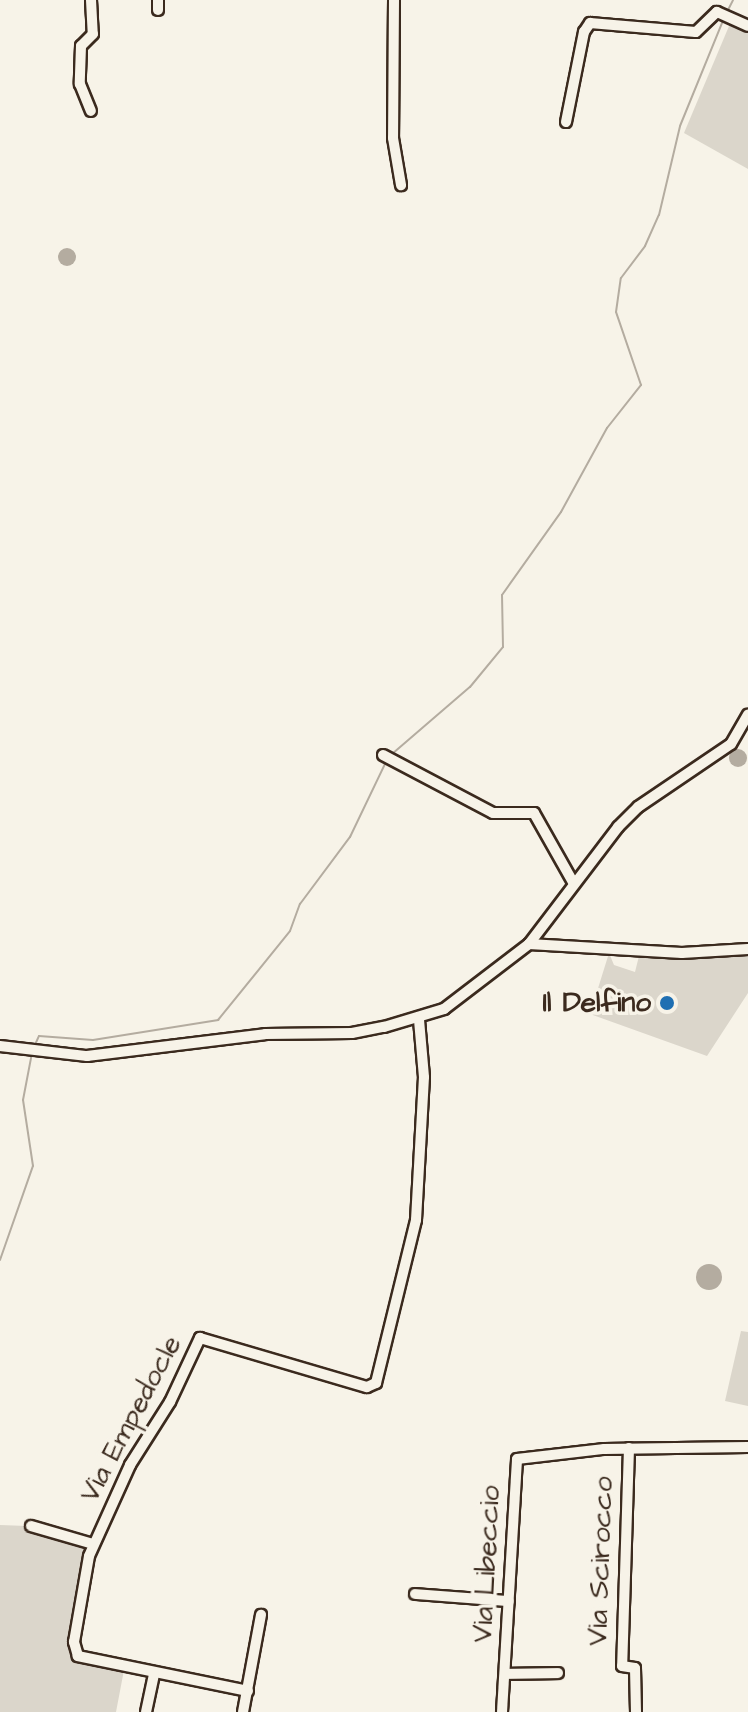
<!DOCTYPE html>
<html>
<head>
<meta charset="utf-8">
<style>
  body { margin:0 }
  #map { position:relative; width:748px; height:1712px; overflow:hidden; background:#f7f3e8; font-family:"Architects Daughter",sans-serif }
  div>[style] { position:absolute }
  .green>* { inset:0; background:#dbd6cb }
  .water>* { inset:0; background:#b4aca0 }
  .round { border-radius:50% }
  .stream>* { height:2px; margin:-1px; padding:0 1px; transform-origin:1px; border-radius:1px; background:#b4aca0 }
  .roads { filter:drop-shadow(2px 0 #3b2a1e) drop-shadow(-2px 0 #3b2a1e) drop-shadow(0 2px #3b2a1e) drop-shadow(0 -2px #3b2a1e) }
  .minor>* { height:10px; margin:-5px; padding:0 5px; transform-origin:5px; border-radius:5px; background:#f7f3e8 }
  .dots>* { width:22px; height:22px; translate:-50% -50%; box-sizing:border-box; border:4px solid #f7f3e8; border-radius:50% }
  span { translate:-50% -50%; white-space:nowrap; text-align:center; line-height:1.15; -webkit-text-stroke:7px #f7f3e8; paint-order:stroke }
  .poi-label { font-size:28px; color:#3b2a1e; font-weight:700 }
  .right { translate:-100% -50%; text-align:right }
  .street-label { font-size:28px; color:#3b2a1e }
</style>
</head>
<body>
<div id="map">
  <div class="green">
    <div style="clip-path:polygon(732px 19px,748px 28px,748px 169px,684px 133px)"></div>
    <div style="clip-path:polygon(609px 953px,614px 965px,635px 972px,639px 956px,748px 953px,748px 993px,707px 1056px,590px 1014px)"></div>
    <div style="clip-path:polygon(741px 1331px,748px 1332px,748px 1406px,725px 1401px)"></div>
    <div style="clip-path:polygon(0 1525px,27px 1526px,88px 1549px,72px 1650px,124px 1670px,116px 1712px,0 1712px)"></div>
  </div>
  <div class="water">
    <div class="round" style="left:58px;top:248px;width:18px;height:18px"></div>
    <div class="round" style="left:729px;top:749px;width:18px;height:18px"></div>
    <div class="round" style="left:696px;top:1264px;width:26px;height:26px"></div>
  </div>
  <div class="stream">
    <div style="left:727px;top:12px;width:13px;rotate:-63deg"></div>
    <div style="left:392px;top:754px;width:103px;rotate:-40.7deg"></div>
    <div style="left:470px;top:687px;width:52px;rotate:-50.5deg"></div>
    <div style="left:503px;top:647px;width:52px;rotate:-91.1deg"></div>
    <div style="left:502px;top:595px;width:102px;rotate:-54.6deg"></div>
    <div style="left:561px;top:512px;width:96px;rotate:-61.3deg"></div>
    <div style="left:607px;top:428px;width:55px;rotate:-51.7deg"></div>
    <div style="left:641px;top:385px;width:77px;rotate:-108.9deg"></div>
    <div style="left:616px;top:312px;width:34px;rotate:-82deg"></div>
    <div style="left:621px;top:278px;width:40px;rotate:-53deg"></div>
    <div style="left:645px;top:246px;width:34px;rotate:-66deg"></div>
    <div style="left:659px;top:215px;width:91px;rotate:-76.7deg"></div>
    <div style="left:680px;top:126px;width:117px;rotate:-67.8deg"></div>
    <div style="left:34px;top:1047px;width:12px;rotate:-66deg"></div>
    <div style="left:39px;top:1036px;width:54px;rotate:4.2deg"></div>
    <div style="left:93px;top:1040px;width:127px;rotate:-9.1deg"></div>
    <div style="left:218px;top:1020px;width:114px;rotate:-51deg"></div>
    <div style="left:290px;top:931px;width:29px;rotate:-70deg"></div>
    <div style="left:300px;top:904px;width:84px;rotate:-53.3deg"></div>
    <div style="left:350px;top:837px;width:83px;rotate:-64.4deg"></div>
    <div style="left:0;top:1260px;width:100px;rotate:-70.7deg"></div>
    <div style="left:33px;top:1166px;width:67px;rotate:-98.6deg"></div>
    <div style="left:23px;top:1100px;width:48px;rotate:-79.2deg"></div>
  </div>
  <div class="roads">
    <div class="minor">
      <div style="left:91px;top:0;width:34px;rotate:87deg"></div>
      <div style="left:93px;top:34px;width:17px;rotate:135deg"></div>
      <div style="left:81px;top:46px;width:38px;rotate:92deg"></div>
      <div style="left:80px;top:84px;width:29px;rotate:68deg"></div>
      <div style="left:158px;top:0;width:10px;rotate:90deg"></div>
      <div style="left:394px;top:0;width:138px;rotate:90.4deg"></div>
      <div style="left:393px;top:138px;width:48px;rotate:80.3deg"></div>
      <div style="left:566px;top:122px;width:92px;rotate:-78.7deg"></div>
      <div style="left:584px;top:32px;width:11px;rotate:-56deg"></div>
      <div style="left:590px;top:23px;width:106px;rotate:4.9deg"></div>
      <div style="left:696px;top:32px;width:29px;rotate:-44deg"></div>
      <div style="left:717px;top:12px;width:34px;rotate:24deg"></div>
      <div style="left:383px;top:755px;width:124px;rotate:27.8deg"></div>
      <div style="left:493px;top:813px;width:41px"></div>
      <div style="left:534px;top:813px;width:81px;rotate:60.6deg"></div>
      <div style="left:529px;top:944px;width:147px;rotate:-52.7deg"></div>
      <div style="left:618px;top:827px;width:28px;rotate:-45deg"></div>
      <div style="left:638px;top:807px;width:112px;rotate:-34.1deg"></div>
      <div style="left:731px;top:744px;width:34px;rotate:-60deg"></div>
      <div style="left:0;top:1046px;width:88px;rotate:6.6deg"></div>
      <div style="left:87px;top:1056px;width:179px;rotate:-7deg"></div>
      <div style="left:265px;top:1034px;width:87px;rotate:-0.7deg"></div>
      <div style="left:352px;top:1033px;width:33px;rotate:-11deg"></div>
      <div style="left:384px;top:1027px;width:63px;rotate:-16.7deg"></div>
      <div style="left:444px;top:1009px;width:107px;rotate:-37.4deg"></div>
      <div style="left:529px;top:944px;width:153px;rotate:3.4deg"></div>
      <div style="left:682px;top:953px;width:66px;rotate:-3.5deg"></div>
      <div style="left:629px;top:1448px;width:218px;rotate:91.8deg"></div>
      <div style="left:622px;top:1666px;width:13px;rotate:9deg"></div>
      <div style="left:635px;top:1668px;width:44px;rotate:88.7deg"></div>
      <div style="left:31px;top:1526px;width:65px;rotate:16.2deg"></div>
      <div style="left:415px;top:1594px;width:94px;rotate:4.3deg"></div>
      <div style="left:505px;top:1674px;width:53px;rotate:-1.1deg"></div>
      <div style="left:248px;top:1691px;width:174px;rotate:-168.4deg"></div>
      <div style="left:78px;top:1656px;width:15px;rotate:-106deg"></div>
      <div style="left:74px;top:1642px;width:87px;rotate:-80.1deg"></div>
      <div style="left:89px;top:1556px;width:100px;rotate:-65.7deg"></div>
      <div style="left:130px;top:1465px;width:75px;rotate:-57.6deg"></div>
      <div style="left:170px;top:1402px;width:71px;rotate:-64.9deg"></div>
      <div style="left:200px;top:1338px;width:174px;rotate:16.4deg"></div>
      <div style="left:367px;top:1387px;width:10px;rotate:-24deg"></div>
      <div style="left:376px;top:1383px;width:168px;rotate:-76.2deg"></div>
      <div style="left:416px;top:1220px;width:143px;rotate:-86.8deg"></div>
      <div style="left:424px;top:1077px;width:57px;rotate:-95deg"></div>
      <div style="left:146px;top:1712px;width:39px;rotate:-78deg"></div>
      <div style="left:243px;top:1712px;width:99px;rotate:-79.5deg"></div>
      <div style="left:502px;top:1712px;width:253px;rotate:-86.6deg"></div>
      <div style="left:517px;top:1459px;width:88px;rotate:-6.6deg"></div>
      <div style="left:604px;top:1449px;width:144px;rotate:-0.8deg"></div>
    </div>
  </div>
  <div class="dots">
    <div style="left:667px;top:1003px;background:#1f6fb2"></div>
  </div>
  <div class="poi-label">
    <span class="right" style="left:651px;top:1003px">Il Delfino</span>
  </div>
  <div class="street-label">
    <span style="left:131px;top:1419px;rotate:-62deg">Via Empedocle</span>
    <span style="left:601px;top:1561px;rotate:-88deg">Via Scirocco</span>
    <span style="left:487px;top:1564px;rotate:-87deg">Via Libeccio</span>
  </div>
</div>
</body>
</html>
